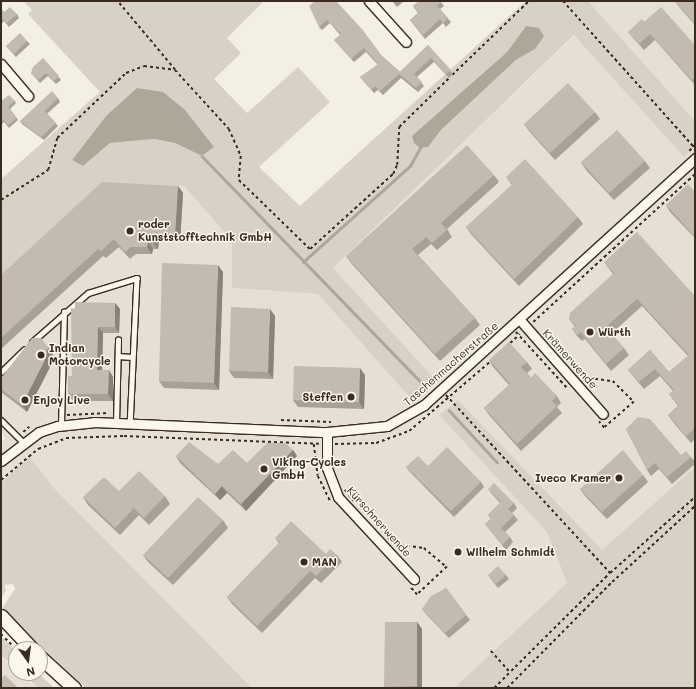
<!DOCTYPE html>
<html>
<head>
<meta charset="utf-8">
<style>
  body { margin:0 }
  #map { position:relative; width:696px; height:689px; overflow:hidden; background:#f3efe4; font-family:Mali,sans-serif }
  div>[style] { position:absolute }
  .built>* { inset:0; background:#e5dfd4 }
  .green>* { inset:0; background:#d8d1c6 }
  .water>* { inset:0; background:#afa69a }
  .stream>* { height:2.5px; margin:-1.25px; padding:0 1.25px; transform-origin:1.25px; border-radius:1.25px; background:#afa69a }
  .path>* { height:1.5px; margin-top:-0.75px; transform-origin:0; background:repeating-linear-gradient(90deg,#3b2a1e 0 3px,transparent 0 6px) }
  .roads { filter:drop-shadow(1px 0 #3b2a1e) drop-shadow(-1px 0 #3b2a1e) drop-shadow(0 1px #3b2a1e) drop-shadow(0 -1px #3b2a1e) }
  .service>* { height:4.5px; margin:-2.25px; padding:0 2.25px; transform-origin:2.25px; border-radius:2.25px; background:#fbf7ec }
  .minor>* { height:9px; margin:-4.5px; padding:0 4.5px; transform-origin:4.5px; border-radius:4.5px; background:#fbf7ec }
  .secondary>* { height:13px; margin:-6.5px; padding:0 6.5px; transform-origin:6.5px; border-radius:6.5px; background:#fbf7ec }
  .wall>* { inset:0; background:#a8a197 }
  .shaded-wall>* { inset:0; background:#88837b }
  .building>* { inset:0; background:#c3bbb0 }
  .dots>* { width:11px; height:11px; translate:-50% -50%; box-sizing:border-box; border:2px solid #fbf7ec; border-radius:50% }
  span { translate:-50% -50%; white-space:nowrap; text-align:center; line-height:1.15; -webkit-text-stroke:3px #fbf7ec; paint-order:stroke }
  .poi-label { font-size:11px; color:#3b2a1e; font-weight:700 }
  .left { translate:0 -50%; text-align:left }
  .right { translate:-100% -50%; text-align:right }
  .street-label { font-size:11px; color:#3b2a1e }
  .frame { position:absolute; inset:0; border:2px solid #3b2a1e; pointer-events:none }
  .north { position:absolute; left:8px; top:641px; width:40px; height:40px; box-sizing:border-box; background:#fbf7ec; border:1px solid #aea59a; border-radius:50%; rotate:166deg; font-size:11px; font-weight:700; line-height:16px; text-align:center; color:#3b2a1e }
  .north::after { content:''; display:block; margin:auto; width:14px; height:18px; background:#3b2a1e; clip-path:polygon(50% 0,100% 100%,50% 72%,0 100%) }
</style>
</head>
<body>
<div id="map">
  <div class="built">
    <div style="clip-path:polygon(588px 1px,695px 1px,695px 121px)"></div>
    <div style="clip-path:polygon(575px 35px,684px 157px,695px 147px,695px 467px,602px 551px,458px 400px,439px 415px,547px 532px,567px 583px,454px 688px,252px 688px,54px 488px,30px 457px,1px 483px,1px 442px,5px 438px,1px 431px,1px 285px,106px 184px,184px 186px,232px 241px,232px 288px,318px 294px,411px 399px,435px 379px,333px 268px)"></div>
    <div style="clip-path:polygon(1px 655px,16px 673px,38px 688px,1px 688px)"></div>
  </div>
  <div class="green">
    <div style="clip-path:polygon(evenodd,23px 1px,264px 1px,227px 38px,241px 53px,214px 79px,247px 113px,298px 67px,330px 102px,259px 167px,300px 206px,526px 1px,588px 1px,695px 121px,695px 147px,684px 157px,574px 35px,333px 268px,435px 379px,411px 399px,318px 294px,232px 288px,232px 241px,184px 186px,106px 184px,1px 285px,1px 179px,100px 92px,28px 14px,32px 10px,23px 1px,526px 26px,535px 49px,516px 60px,441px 130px,428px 147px,427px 123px,507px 52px,526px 26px,23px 1px,106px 116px,214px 147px,202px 156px,175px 143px,154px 139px,110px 143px,83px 166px,72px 160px,106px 116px)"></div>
    <div style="clip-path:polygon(458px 400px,602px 550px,695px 467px,695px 688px,454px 688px,567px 583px,547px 532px,439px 415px)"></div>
    <div style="clip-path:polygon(30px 457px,54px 488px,252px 688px,86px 688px,10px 618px,2px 609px,15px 589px,13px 584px,4px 585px,6px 590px,1px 599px,1px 483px)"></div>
    <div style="clip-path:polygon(1px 636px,16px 651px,16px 669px,1px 655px)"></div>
    <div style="clip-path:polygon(21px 673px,38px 673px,54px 688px,38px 688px)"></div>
  </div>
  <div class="water">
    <div style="clip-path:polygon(526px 26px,539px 28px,544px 36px,535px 49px,516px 60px,441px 130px,428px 147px,420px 148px,414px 143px,412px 136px,507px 52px)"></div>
    <div style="clip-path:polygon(137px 88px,163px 92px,185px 110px,214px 147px,202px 156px,175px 143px,154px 139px,110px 143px,83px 166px,72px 160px,106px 116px)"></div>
  </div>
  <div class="stream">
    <div style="left:202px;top:156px;width:320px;rotate:45.9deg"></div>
    <div style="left:303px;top:262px;width:144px;rotate:-41.9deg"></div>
    <div style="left:410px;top:166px;width:21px;rotate:-61deg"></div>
    <div style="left:449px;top:410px;width:71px;rotate:47.3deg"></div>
  </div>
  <div class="path">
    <div style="left:563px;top:1px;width:198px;rotate:48.1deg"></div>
    <div style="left:175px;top:70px;width:80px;rotate:47.5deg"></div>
    <div style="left:229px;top:129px;width:30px;rotate:66deg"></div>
    <div style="left:241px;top:156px;width:24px;rotate:95deg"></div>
    <div style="left:239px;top:180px;width:99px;rotate:44.2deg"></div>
    <div style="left:310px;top:249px;width:112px;rotate:-42.1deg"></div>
    <div style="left:393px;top:174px;width:10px;rotate:-66deg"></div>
    <div style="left:397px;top:165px;width:38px;rotate:-87deg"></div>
    <div style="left:399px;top:127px;width:70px;rotate:-44.4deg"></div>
    <div style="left:452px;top:75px;width:107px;rotate:-43.9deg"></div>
    <div style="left:689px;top:151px;width:8px;rotate:-45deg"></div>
    <div style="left:1px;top:200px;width:56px;rotate:-32.6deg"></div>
    <div style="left:48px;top:170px;width:33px;rotate:-74deg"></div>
    <div style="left:57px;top:138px;width:95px;rotate:-43.3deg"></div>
    <div style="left:126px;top:73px;width:19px;rotate:-21deg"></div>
    <div style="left:144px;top:66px;width:31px;rotate:7deg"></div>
    <div style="left:175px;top:70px;width:90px;rotate:-130deg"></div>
    <div style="left:533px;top:322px;width:219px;rotate:-42.4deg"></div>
    <div style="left:516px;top:332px;width:77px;rotate:47.6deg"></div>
    <div style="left:510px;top:343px;width:13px;rotate:-42deg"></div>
    <div style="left:583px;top:377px;width:30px;rotate:8deg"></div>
    <div style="left:613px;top:381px;width:30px;rotate:45deg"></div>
    <div style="left:634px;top:402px;width:40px;rotate:139deg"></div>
    <div style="left:604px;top:428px;width:8px;rotate:-130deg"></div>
    <div style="left:446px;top:395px;width:242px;rotate:47.3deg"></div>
    <div style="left:67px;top:415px;width:42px;rotate:-2.7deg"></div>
    <div style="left:281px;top:420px;width:50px;rotate:2.3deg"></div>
    <div style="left:23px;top:432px;width:8px;rotate:-40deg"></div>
    <div style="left:314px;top:444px;width:32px;rotate:83deg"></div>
    <div style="left:318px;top:476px;width:28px;rotate:64deg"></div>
    <div style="left:335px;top:444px;width:41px;rotate:-1.4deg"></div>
    <div style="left:376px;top:443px;width:35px;rotate:-20deg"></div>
    <div style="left:409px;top:431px;width:108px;rotate:-40.5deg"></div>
    <div style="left:1px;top:480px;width:48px;rotate:-40deg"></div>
    <div style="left:38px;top:449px;width:30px;rotate:-21deg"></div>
    <div style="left:66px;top:438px;width:58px;rotate:-2deg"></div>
    <div style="left:124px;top:436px;width:195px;rotate:2.3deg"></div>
    <div style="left:345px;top:490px;width:14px;rotate:51deg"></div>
    <div style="left:384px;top:533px;width:16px;rotate:45deg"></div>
    <div style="left:395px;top:544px;width:29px;rotate:8deg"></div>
    <div style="left:424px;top:548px;width:30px;rotate:40deg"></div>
    <div style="left:447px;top:567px;width:41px;rotate:137deg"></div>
    <div style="left:417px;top:595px;width:11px;rotate:-131deg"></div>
    <div style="left:1px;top:634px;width:16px;rotate:45deg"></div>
    <div style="left:491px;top:651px;width:28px;rotate:48deg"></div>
    <div style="left:494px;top:688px;width:163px;rotate:-44.8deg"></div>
    <div style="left:610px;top:573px;width:114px;rotate:-41.8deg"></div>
    <div style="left:507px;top:688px;width:149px;rotate:-45.3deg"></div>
    <div style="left:612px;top:582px;width:113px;rotate:-42.5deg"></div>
  </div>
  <div class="roads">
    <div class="service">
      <div style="left:32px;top:342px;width:74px;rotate:-41.2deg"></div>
      <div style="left:88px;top:293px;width:51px;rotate:-17deg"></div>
      <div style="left:137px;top:278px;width:146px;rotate:92.7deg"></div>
      <div style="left:118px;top:356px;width:14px;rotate:4deg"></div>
      <div style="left:1px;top:372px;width:32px;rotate:-44deg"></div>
      <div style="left:1px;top:420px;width:31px;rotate:45deg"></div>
      <div style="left:116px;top:423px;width:83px;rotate:-88.6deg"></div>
      <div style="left:61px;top:425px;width:113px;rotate:-88.5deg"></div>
    </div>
    <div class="minor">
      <div style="left:369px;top:1px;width:55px;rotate:47.9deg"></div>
      <div style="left:1px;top:64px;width:42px;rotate:49.8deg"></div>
      <div style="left:520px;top:320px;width:125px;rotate:48.6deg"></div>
      <div style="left:327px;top:432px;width:36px;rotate:90deg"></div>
      <div style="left:327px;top:468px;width:31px;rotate:69deg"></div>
      <div style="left:338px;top:497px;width:112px;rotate:47.2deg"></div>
      <div style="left:1px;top:461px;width:48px;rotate:-37.3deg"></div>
      <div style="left:39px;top:432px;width:20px;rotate:-18deg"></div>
      <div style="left:58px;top:426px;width:36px;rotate:-6deg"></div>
      <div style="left:94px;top:422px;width:233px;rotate:2.5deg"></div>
      <div style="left:327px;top:432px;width:60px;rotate:-5.7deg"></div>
      <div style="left:387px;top:426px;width:43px;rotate:-29.6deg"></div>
      <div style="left:424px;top:405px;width:367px;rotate:-42.3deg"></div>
    </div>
    <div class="secondary">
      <div style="left:1px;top:616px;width:45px;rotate:46.8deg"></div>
      <div style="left:40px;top:657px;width:46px;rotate:42.4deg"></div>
    </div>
  </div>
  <div class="wall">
    <div style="clip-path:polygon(315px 1px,382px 56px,400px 72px,428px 45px,453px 74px,449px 78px,434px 62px,417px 77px,424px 86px,418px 92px,401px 78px,383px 95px,378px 90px,374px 93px,360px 77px,378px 65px,366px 52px,354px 62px,334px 40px,340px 35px,330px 23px,322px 30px,319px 27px)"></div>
    <div style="clip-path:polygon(392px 1px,404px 1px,397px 7px)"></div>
    <div style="clip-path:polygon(417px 1px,440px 1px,444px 6px,440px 9px,451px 22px,446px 27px,443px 23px,425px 39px,410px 20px,418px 13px,413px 6px,418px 2px)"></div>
    <div style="clip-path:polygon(675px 1px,695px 1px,695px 25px,680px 8px)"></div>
    <div style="clip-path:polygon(1px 9px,4px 12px,17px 14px,19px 18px,9px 27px,4px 21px,1px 24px)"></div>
    <div style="clip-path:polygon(644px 22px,695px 45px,695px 85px,655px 40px,644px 50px,633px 38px,628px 32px)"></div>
    <div style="clip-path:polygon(27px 41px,30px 44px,16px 57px,6px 46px)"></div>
    <div style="clip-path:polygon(43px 58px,61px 80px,56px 84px,48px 76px,40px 83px,31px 73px)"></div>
    <div style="clip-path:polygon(58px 98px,60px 102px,47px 114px,58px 126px,44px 140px,22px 124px,20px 121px)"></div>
    <div style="clip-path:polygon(1px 101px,15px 101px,16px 103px,10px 109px,18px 120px,9px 128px,4px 122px,1px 125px)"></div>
    <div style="clip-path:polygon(595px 112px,600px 119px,555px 160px,529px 131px,524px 124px)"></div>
    <div style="clip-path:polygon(645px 161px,650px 168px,614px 200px,586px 170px,581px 162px)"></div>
    <div style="clip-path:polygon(494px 175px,499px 182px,447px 229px,452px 237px,437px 250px,431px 244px,418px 255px,475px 318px,480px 325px,440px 361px,351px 263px,346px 256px)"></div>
    <div style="clip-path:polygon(506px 177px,578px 217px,583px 224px,519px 286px,471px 234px,466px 227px,512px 185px)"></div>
    <div style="clip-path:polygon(178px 186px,183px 193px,180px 242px,159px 241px,158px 249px,153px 249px,152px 254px,136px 254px,130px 259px,119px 247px,106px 258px,103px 256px,1px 349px,1px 275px)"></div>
    <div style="clip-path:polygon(695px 192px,695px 238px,670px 212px,666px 205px)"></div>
    <div style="clip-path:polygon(604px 262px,695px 296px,695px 439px,691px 443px,673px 422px,668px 415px,678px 406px,669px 394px,673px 391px,660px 376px,644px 389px,633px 376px,628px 370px,650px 350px,669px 372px,688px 356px,642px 306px,611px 334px,624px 348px,629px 355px,611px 371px,585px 339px,582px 341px,577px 336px,572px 329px,575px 327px,569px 319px,613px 274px)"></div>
    <div style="clip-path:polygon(223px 272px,219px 390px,164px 388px,159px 381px)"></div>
    <div style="clip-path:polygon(115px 303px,120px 309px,119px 333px,103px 333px,102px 370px,113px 377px,113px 401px,73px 401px,68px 394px,72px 376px,75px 309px)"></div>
    <div style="clip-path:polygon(275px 316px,273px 379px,234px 378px,229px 371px)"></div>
    <div style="clip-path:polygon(53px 353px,49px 369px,27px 412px,1px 392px,1px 378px)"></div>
    <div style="clip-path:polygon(489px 360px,527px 362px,532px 369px,527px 373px,531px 378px,557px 396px,561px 403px,557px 407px,562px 413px,521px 451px,489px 415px,484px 408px,509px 385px,493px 367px)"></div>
    <div style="clip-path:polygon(365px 375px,364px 409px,298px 407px,293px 400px)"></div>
    <div style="clip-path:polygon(626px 429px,681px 455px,691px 457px,695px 462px,695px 464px,672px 484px,659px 469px,651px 476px,647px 470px)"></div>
    <div style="clip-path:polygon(293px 450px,297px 456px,246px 511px,227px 493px,220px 500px,180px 463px,176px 456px,218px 464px,247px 463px)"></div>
    <div style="clip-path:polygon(428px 466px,481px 482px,484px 487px,454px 517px,410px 472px,406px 467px)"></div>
    <div style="clip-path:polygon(643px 475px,648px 482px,607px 519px,585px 496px,580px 489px)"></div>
    <div style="clip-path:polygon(488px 489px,514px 503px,517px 508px,512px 513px,518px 520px,505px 532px,510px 537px,513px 542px,506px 550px,485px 524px,491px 519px,488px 515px,500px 503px,492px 494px)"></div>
    <div style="clip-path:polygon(119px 491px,165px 496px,170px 504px,149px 525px,139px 515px,120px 535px,88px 505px,83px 497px)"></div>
    <div style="clip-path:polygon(223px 520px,228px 528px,173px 585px,148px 562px,143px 555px)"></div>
    <div style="clip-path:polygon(275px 538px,326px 554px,337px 555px,342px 562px,321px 583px,315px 578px,262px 633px,232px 604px,227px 597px,279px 543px)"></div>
    <div style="clip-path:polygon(488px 575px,506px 575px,509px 579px,498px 588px)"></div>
    <div style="clip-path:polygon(446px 588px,470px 620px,449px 638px,426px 614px,422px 609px)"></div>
    <div style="clip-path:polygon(417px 622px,422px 629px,422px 688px,385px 688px,384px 687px)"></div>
  </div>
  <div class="shaded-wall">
    <div style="clip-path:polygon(178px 186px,183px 193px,180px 242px,175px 235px)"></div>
    <div style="clip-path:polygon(154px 234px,159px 241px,158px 249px,153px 242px)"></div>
    <div style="clip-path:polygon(148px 242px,153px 249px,152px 254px,147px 247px)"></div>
    <div style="clip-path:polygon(218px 265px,223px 272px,219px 390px,214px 383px)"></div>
    <div style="clip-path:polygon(115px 303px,120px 309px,119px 333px,115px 327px)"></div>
    <div style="clip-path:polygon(270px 309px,275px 316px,273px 379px,268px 372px)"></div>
    <div style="clip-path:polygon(98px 327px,103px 333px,102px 377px,97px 370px)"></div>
    <div style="clip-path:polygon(48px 347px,53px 353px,49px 369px,27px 412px,22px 405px)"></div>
    <div style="clip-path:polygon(360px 368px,365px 375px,364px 409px,359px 402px)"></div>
    <div style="clip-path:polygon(109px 370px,113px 377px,113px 401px,108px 394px)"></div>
    <div style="clip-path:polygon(293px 450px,297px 456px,246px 511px,241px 504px)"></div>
    <div style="clip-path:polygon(222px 486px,227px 493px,220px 500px,215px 494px)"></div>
    <div style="clip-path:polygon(417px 622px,422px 629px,422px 688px,418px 688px,417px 686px)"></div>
  </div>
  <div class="building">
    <div style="clip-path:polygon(315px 1px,336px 1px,362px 29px,382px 56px,400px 72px,428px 45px,451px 70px,446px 74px,431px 58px,414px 74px,422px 82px,416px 88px,399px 74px,380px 91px,375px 86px,371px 90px,360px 77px,378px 64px,364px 48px,351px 59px,334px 40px,341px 34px,327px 20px,319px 27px,309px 6px)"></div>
    <div style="clip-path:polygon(417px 1px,440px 1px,441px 2px,437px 6px,448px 18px,443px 23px,440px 19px,423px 35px,410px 20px,419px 13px,413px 6px,418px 2px)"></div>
    <div style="clip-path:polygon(675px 1px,695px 1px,695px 24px)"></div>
    <div style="clip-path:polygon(10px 7px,17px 14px,7px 23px,1px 18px,1px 9px,4px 12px)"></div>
    <div style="clip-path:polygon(661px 7px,695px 45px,695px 77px,692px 80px,650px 34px,639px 44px,628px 32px,642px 19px,644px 22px)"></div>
    <div style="clip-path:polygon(20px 33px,27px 41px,14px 54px,6px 46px)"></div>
    <div style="clip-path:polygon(43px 58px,59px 76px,54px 81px,46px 73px,38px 80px,31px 73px,33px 67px)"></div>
    <div style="clip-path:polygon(568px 83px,595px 112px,550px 153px,524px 124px)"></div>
    <div style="clip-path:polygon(52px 91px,58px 98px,45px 111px,56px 123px,41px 137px,20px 121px)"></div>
    <div style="clip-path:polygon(9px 95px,15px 101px,8px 107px,17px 118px,8px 125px,3px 120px,1px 121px,1px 101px)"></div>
    <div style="clip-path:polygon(617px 130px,645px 161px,609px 193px,581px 162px)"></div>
    <div style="clip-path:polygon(467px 145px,494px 175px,441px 223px,447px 230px,432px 243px,426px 237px,412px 249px,475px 318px,435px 354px,346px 256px)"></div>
    <div style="clip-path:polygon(525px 159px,578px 217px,514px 279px,466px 227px,513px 184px,506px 177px)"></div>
    <div style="clip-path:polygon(102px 182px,178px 186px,175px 235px,154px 234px,153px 242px,148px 242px,147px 247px,131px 247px,125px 252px,114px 239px,101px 251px,98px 249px,1px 338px,1px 275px)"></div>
    <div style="clip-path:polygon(688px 184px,695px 192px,695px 237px,666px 205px)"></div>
    <div style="clip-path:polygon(637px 232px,695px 296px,695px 428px,686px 436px,668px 415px,679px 406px,669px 394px,674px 390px,655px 369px,639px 382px,628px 370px,650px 350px,669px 372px,689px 355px,637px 299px,606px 327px,624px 348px,606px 364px,581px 332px,577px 335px,572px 329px,576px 326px,569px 319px,570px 313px,614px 273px,604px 262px)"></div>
    <div style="clip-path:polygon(162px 263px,218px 265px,214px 383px,159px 381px)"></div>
    <div style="clip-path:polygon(75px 302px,115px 303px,115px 327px,98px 327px,97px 370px,109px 370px,108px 394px,68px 394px,68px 376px,72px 376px,71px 308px,75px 309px)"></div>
    <div style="clip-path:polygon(231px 307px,270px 309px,268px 372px,229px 371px)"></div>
    <div style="clip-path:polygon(32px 338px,41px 338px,48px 347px,44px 362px,22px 405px,1px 389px,1px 378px)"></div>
    <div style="clip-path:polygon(509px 342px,527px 362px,521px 367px,531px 378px,535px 373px,557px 396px,552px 401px,557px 406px,517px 444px,484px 408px,510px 384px,489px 360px)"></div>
    <div style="clip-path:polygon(294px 366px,360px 368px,359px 402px,293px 400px)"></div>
    <div style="clip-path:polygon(638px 417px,650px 419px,681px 455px,686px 451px,691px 457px,667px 477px,655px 463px,647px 470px,626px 429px)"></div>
    <div style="clip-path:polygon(189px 442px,218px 464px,233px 450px,247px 463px,267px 443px,285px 443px,293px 450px,241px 504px,222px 486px,215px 494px,176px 456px)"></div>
    <div style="clip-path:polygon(447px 447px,481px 482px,451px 511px,406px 467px,418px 456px,428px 466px)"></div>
    <div style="clip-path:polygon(623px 450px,643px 475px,602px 512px,580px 489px)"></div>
    <div style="clip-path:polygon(139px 471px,165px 496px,144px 518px,134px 508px,115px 528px,83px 497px,104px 477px,119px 491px)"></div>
    <div style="clip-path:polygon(494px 483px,514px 503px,508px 509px,514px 515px,501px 528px,510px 537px,502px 545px,485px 524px,491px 518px,488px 515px,501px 502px,488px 489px)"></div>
    <div style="clip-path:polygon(198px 497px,223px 520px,168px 578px,143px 555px)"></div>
    <div style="clip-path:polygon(291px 521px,326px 554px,330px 549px,337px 555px,316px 576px,310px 571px,257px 626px,227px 597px,280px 542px,275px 538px)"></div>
    <div style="clip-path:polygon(498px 566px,506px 575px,496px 584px,488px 575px)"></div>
    <div style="clip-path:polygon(446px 588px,466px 615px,445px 633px,422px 609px,431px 596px)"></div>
    <div style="clip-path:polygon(385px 622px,417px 622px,417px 686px,384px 687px)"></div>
    <div style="clip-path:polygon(5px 675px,18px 688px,1px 688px,1px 679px)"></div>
  </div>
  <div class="dots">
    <div style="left:130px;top:231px;background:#3b2a1e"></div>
    <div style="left:590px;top:332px;background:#3b2a1e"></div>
    <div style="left:41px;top:355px;background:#3b2a1e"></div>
    <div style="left:351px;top:397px;background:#3b2a1e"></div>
    <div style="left:25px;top:400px;background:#3b2a1e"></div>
    <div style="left:264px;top:469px;background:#3b2a1e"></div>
    <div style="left:619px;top:478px;background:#3b2a1e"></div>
    <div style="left:458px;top:552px;background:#3b2a1e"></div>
    <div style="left:304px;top:562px;background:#3b2a1e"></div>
  </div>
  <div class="poi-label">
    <span class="left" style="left:138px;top:231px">roder<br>Kunststofftechnik GmbH</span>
    <span class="left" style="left:598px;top:332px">Würth</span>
    <span class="left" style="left:49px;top:355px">Indian<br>Motorcycle</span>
    <span class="right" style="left:343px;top:397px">Steffen</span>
    <span class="left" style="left:33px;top:400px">Enjoy Live</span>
    <span class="left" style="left:272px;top:469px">Viking-Cycles<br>GmbH</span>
    <span class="right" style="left:611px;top:478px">Iveco Kramer</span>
    <span class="left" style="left:466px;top:552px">Wilhelm Schmidt</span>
    <span class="left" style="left:312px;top:562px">MAN</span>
  </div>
  <div class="street-label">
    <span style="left:570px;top:359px;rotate:48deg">Krämerwende</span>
    <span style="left:451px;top:364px;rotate:-41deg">Taschenmacherstraße</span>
    <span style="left:379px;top:522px;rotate:48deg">Kürschnerwende</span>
  </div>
  <div class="frame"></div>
  <div class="north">N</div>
</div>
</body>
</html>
